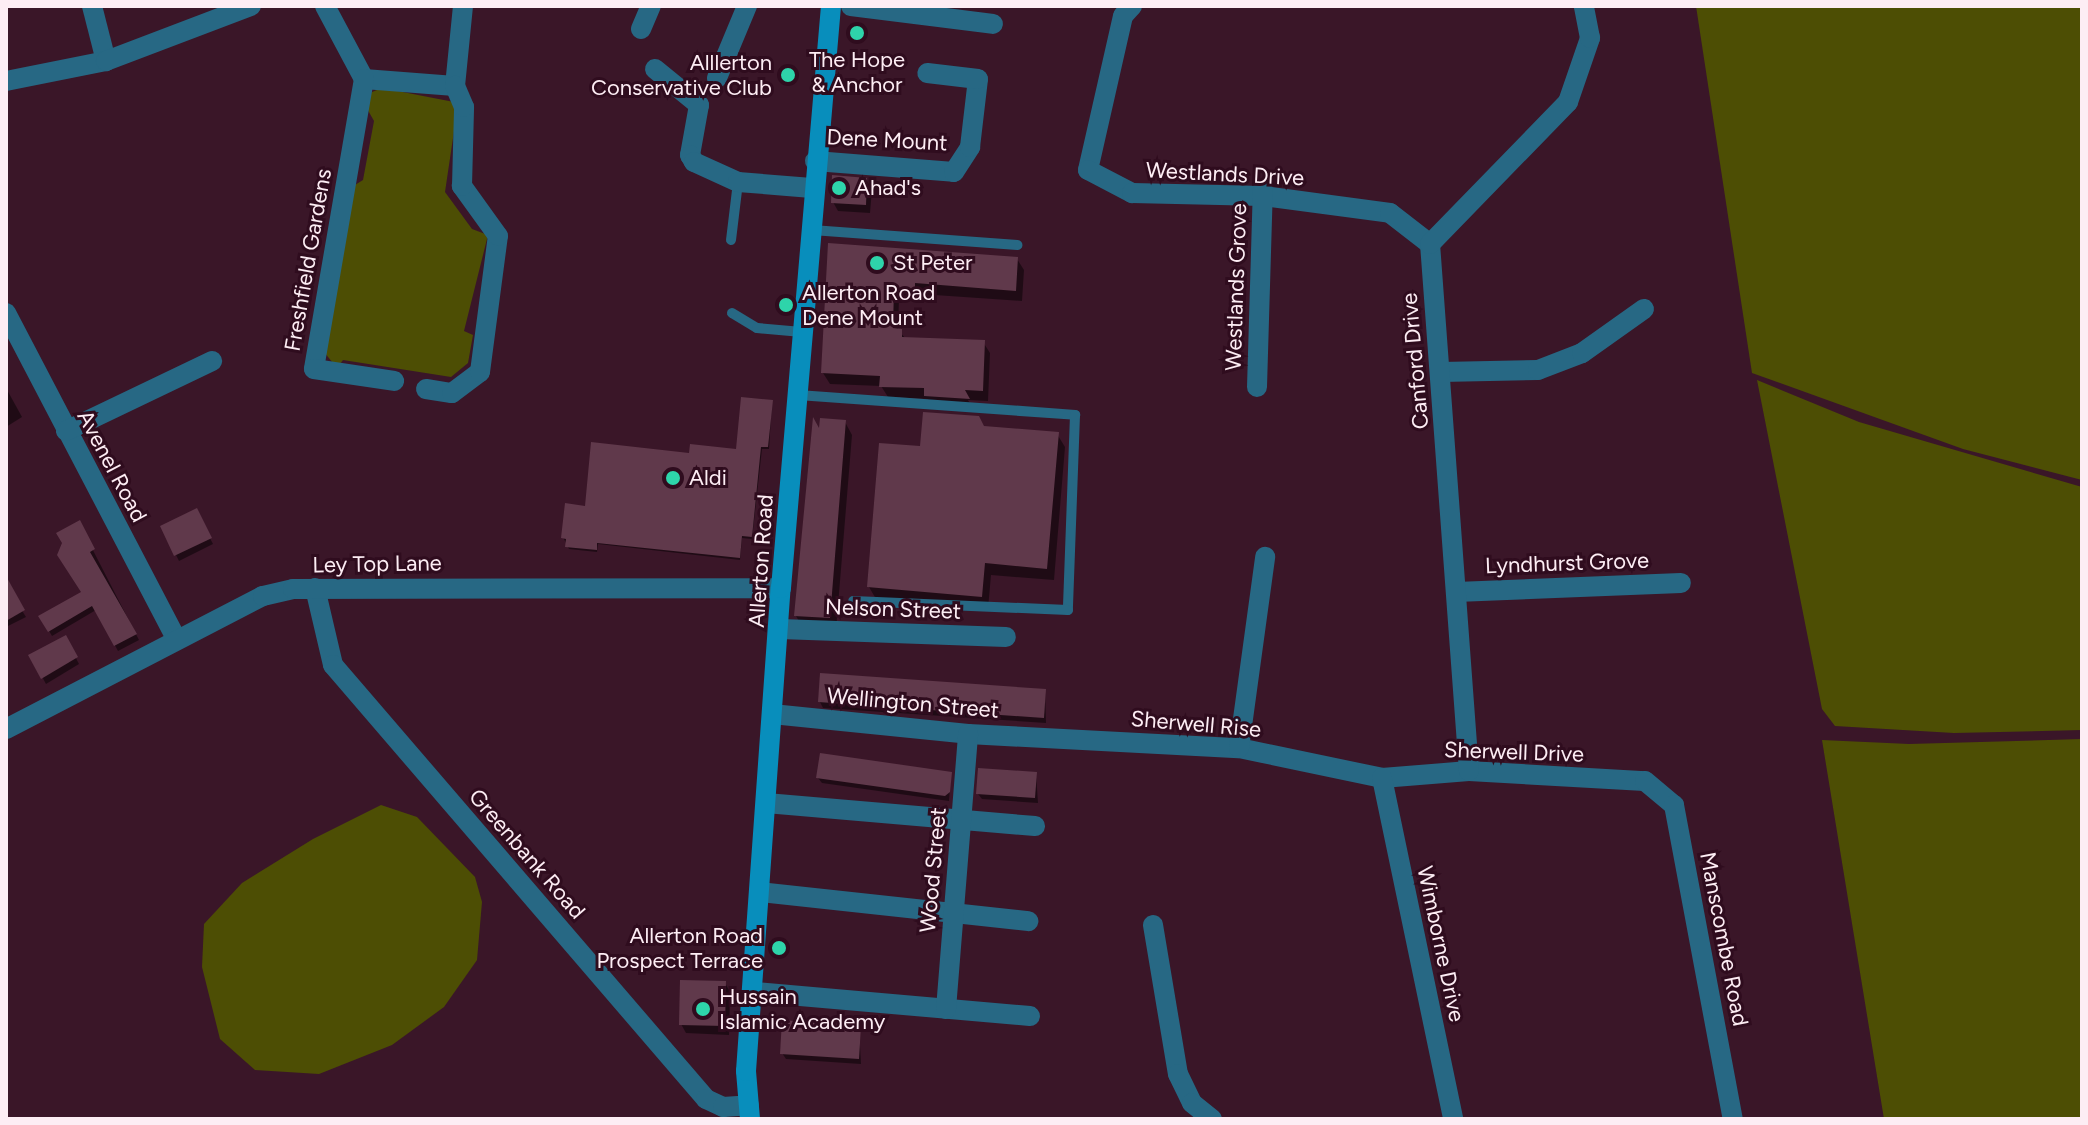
<!DOCTYPE html>
<html>
<head>
<meta charset="utf-8">
<style>
  body { margin:0 }
  #map { position:relative; width:2088px; height:1125px; overflow:hidden; background:#3a1628; font-family:Figtree,sans-serif }
  div>[style] { position:absolute }
  .green>* { inset:0; background:#4d4e04 }
  .shadow>* { inset:0; background:#0007 }
  .building>* { inset:0; background:#60394b }
  .lane>* { height:10px; margin:-5px; padding:0 5px; transform-origin:5px; border-radius:5px; background:#276884 }
  .street>* { height:20px; margin:-10px; padding:0 10px; transform-origin:10px; border-radius:10px; background:#276884 }
  .secondary>* { height:20px; margin:-10px; padding:0 10px; transform-origin:10px; border-radius:10px; background:#088ebc }
  .dots>* { width:22px; height:22px; translate:-50% -50%; box-sizing:border-box; border:4px solid #2f0c1e; border-radius:50% }
  span { translate:-50% -50%; white-space:nowrap; text-align:center; line-height:1.15; -webkit-text-stroke:6px #2f0c1e; paint-order:stroke }
  .poi-label { font-size:22px; color:#fdedf4 }
  .right { translate:-100% -50%; text-align:right }
  .left { translate:0 -50%; text-align:left }
  .street-label { font-size:22px; color:#fdedf4 }
  .frame { position:absolute; inset:0; border:8px solid #fdedf4; pointer-events:none }
</style>
</head>
<body>
<div id="map">
  <div class="green">
    <div style="clip-path:polygon(1696px 6px,2082px 6px,2082px 480px,1963px 449px,1752px 373px)"></div>
    <div style="clip-path:polygon(382px 88px,454px 102px,457px 111px,445px 192px,472px 229px,488px 235px,464px 331px,473px 335px,468px 363px,451px 377px,343px 360px,337px 368px,324px 352px,350px 188px,363px 180px,374px 121px,365px 105px,372px 92px)"></div>
    <div style="clip-path:polygon(1757px 380px,1859px 422px,2082px 487px,2082px 730px,1954px 733px,1835px 726px,1822px 709px)"></div>
    <div style="clip-path:polygon(2082px 739px,2082px 1119px,1884px 1119px,1822px 740px,1909px 744px)"></div>
    <div style="clip-path:polygon(381px 805px,417px 817px,475px 877px,482px 902px,477px 960px,444px 1007px,392px 1045px,319px 1074px,255px 1070px,220px 1039px,202px 967px,204px 924px,242px 883px,313px 839px)"></div>
  </div>
  <div class="shadow">
    <div style="clip-path:polygon(866px 180px,872px 189px,870px 213px,838px 211px,833px 202px)"></div>
    <div style="clip-path:polygon(829px 246px,1017px 259px,1024px 270px,1022px 301px,920px 294px,920px 300px,899px 298px,898px 330px,906px 339px,983px 342px,990px 353px,988px 401px,968px 400px,973px 409px,932px 406px,928px 399px,888px 397px,881px 386px,830px 384px,823px 373px)"></div>
    <div style="clip-path:polygon(6px 388px,22px 417px,6px 427px)"></div>
    <div style="clip-path:polygon(772px 402px,769px 449px,762px 449px,752px 539px,742px 538px,740px 560px,598px 544px,597px 552px,569px 549px,563px 537px,586px 508px,691px 455px,738px 451px)"></div>
    <div style="clip-path:polygon(845px 422px,852px 435px,836px 630px,803px 628px,796px 616px,821px 434px)"></div>
    <div style="clip-path:polygon(983px 428px,1057px 434px,1065px 447px,1054px 580px,991px 575px,988px 609px,876px 599px,869px 587px,922px 449px)"></div>
    <div style="clip-path:polygon(196px 511px,213px 544px,179px 561px,162px 527px)"></div>
    <div style="clip-path:polygon(79px 523px,139px 640px,118px 651px,96px 610px,52px 636px,41px 617px,83px 592px)"></div>
    <div style="clip-path:polygon(6px 585px,26px 617px,8px 626px,6px 623px)"></div>
    <div style="clip-path:polygon(65px 637px,79px 664px,46px 684px,31px 656px)"></div>
    <div style="clip-path:polygon(1045px 691px,1046px 723px,823px 708px,820px 702px)"></div>
    <div style="clip-path:polygon(951px 773px,949px 801px,822px 783px,818px 778px)"></div>
    <div style="clip-path:polygon(1036px 774px,1038px 803px,982px 799px,978px 794px)"></div>
    <div style="clip-path:polygon(725px 983px,730px 992px,729px 1035px,686px 1033px,681px 1024px)"></div>
    <div style="clip-path:polygon(859px 1027px,861px 1064px,786px 1059px,782px 1053px)"></div>
  </div>
  <div class="building">
    <div style="clip-path:polygon(832px 175px,867px 178px,866px 205px,831px 203px)"></div>
    <div style="clip-path:polygon(828px 243px,1018px 257px,1016px 291px,915px 283px,915px 289px,894px 288px,893px 328px,902px 329px,902px 337px,985px 340px,983px 391px,965px 390px,970px 399px,924px 396px,924px 388px,879px 387px,880px 376px,821px 373px)"></div>
    <div style="clip-path:polygon(741px 397px,773px 400px,768px 447px,761px 447px,752px 537px,742px 536px,740px 558px,597px 543px,597px 550px,565px 547px,566px 539px,561px 538px,565px 503px,585px 506px,591px 442px,689px 453px,690px 444px,736px 449px)"></div>
    <div style="clip-path:polygon(923px 412px,979px 416px,984px 426px,1059px 432px,1047px 569px,985px 563px,982px 597px,867px 587px,879px 443px,920px 446px)"></div>
    <div style="clip-path:polygon(813px 417px,819px 428px,820px 418px,846px 420px,830px 618px,794px 616px)"></div>
    <div style="clip-path:polygon(197px 508px,212px 538px,174px 556px,160px 526px)"></div>
    <div style="clip-path:polygon(80px 520px,95px 549px,90px 552px,137px 634px,114px 646px,92px 606px,48px 632px,38px 616px,81px 592px,57px 555px,62px 543px,56px 533px)"></div>
    <div style="clip-path:polygon(6px 576px,25px 610px,6px 621px)"></div>
    <div style="clip-path:polygon(66px 635px,78px 657px,41px 679px,28px 655px)"></div>
    <div style="clip-path:polygon(820px 673px,1046px 689px,1044px 718px,818px 702px)"></div>
    <div style="clip-path:polygon(820px 753px,952px 772px,950px 792px,945px 796px,816px 778px)"></div>
    <div style="clip-path:polygon(978px 768px,1037px 772px,1035px 798px,976px 794px)"></div>
    <div style="clip-path:polygon(680px 980px,726px 981px,725px 1026px,679px 1025px)"></div>
    <div style="clip-path:polygon(782px 1020px,861px 1026px,859px 1059px,780px 1054px)"></div>
  </div>
  <div class="lane">
    <div style="left:812px;top:230px;width:206px;rotate:4.2deg"></div>
    <div style="left:731px;top:240px;width:58px;rotate:-83.1deg"></div>
    <div style="left:732px;top:313px;width:29px;rotate:31deg"></div>
    <div style="left:757px;top:328px;width:45px;rotate:5.1deg"></div>
    <div style="left:798px;top:395px;width:278px;rotate:4.1deg"></div>
    <div style="left:1075px;top:415px;width:195px;rotate:92.1deg"></div>
    <div style="left:1068px;top:610px;width:215px;rotate:-177.6deg"></div>
  </div>
  <div class="street">
    <div style="left:92px;top:6px;width:57px;rotate:75.7deg"></div>
    <div style="left:325px;top:6px;width:83px;rotate:61.9deg"></div>
    <div style="left:364px;top:79px;width:91px;rotate:4.4deg"></div>
    <div style="left:851px;top:6px;width:143px;rotate:7.2deg"></div>
    <div style="left:1132px;top:6px;width:13px;rotate:132deg"></div>
    <div style="left:1123px;top:16px;width:158px;rotate:102.8deg"></div>
    <div style="left:1088px;top:170px;width:50px;rotate:27.6deg"></div>
    <div style="left:1132px;top:193px;width:131px;rotate:1.3deg"></div>
    <div style="left:1263px;top:196px;width:128px;rotate:7.6deg"></div>
    <div style="left:1390px;top:213px;width:51px;rotate:37.8deg"></div>
    <div style="left:641px;top:29px;width:25px;rotate:-67deg"></div>
    <div style="left:655px;top:69px;width:57px;rotate:39.3deg"></div>
    <div style="left:699px;top:105px;width:51px;rotate:100.2deg"></div>
    <div style="left:690px;top:155px;width:8px;rotate:60deg"></div>
    <div style="left:694px;top:162px;width:48px;rotate:24.4deg"></div>
    <div style="left:738px;top:182px;width:74px;rotate:4.6deg"></div>
    <div style="left:717px;top:78px;width:78px;rotate:-67.4deg"></div>
    <div style="left:364px;top:79px;width:294px;rotate:99.8deg"></div>
    <div style="left:314px;top:369px;width:81px;rotate:8.5deg"></div>
    <div style="left:6px;top:81px;width:102px;rotate:-11.3deg"></div>
    <div style="left:106px;top:61px;width:155px;rotate:-20.8deg"></div>
    <div style="left:455px;top:86px;width:80px;rotate:-84.3deg"></div>
    <div style="left:815px;top:161px;width:139px;rotate:4.5deg"></div>
    <div style="left:954px;top:172px;width:30px;rotate:-57deg"></div>
    <div style="left:970px;top:147px;width:68px;rotate:-83.3deg"></div>
    <div style="left:978px;top:79px;width:51px;rotate:-173.3deg"></div>
    <div style="left:6px;top:313px;width:369px;rotate:62.4deg"></div>
    <div style="left:1441px;top:372px;width:97px;rotate:-1.2deg"></div>
    <div style="left:1538px;top:370px;width:47px;rotate:-21.1deg"></div>
    <div style="left:1582px;top:353px;width:76px;rotate:-35.4deg"></div>
    <div style="left:1257px;top:387px;width:198px;rotate:-88.3deg"></div>
    <div style="left:426px;top:389px;width:26px;rotate:9deg"></div>
    <div style="left:452px;top:393px;width:35px;rotate:-37deg"></div>
    <div style="left:480px;top:372px;width:137px;rotate:-82.5deg"></div>
    <div style="left:498px;top:236px;width:62px;rotate:-125.8deg"></div>
    <div style="left:462px;top:186px;width:79px;rotate:-88.5deg"></div>
    <div style="left:464px;top:107px;width:23px;rotate:-113deg"></div>
    <div style="left:66px;top:431px;width:162px;rotate:-25.6deg"></div>
    <div style="left:315px;top:588px;width:79px;rotate:76.8deg"></div>
    <div style="left:333px;top:665px;width:572px;rotate:49.32deg"></div>
    <div style="left:706px;top:1099px;width:19px;rotate:25deg"></div>
    <div style="left:723px;top:1107px;width:26px;rotate:-4deg"></div>
    <div style="left:1456px;top:592px;width:225px;rotate:-2.3deg"></div>
    <div style="left:780px;top:629px;width:226px;rotate:2deg"></div>
    <div style="left:772px;top:714px;width:197px;rotate:5.8deg"></div>
    <div style="left:968px;top:734px;width:271px;rotate:3deg"></div>
    <div style="left:1239px;top:748px;width:146px;rotate:11.8deg"></div>
    <div style="left:1382px;top:778px;width:87px;rotate:-4.6deg"></div>
    <div style="left:1469px;top:771px;width:176px;rotate:3.3deg"></div>
    <div style="left:1645px;top:781px;width:38px;rotate:40deg"></div>
    <div style="left:1674px;top:805px;width:319px;rotate:79.4deg"></div>
    <div style="left:6px;top:729px;width:289px;rotate:-27.4deg"></div>
    <div style="left:263px;top:596px;width:31px;rotate:-13deg"></div>
    <div style="left:293px;top:589px;width:488px;rotate:-0.1deg"></div>
    <div style="left:1239px;top:748px;width:193px;rotate:-82.2deg"></div>
    <div style="left:1469px;top:771px;width:528px;rotate:-94.23deg"></div>
    <div style="left:1430px;top:244px;width:198px;rotate:-45.8deg"></div>
    <div style="left:1568px;top:102px;width:68px;rotate:-71deg"></div>
    <div style="left:1590px;top:38px;width:33px;rotate:-101deg"></div>
    <div style="left:1382px;top:778px;width:348px;rotate:78.2deg"></div>
    <div style="left:766px;top:803px;width:270px;rotate:4.9deg"></div>
    <div style="left:760px;top:892px;width:270px;rotate:6.2deg"></div>
    <div style="left:1153px;top:925px;width:151px;rotate:80.5deg"></div>
    <div style="left:1178px;top:1074px;width:32px;rotate:64deg"></div>
    <div style="left:1192px;top:1103px;width:26px;rotate:39deg"></div>
    <div style="left:755px;top:992px;width:276px;rotate:5deg"></div>
    <div style="left:946px;top:1009px;width:276px;rotate:-85.4deg"></div>
  </div>
  <div class="secondary">
    <div style="left:750px;top:1119px;width:48px;rotate:-94.8deg"></div>
    <div style="left:746px;top:1071px;width:484px;rotate:-85.9deg"></div>
    <div style="left:781px;top:588px;width:584px;rotate:-85.09deg"></div>
  </div>
  <div class="dots">
    <div style="left:857px;top:33px;background:#2ed4aa"></div>
    <div style="left:788px;top:75px;background:#2ed4aa"></div>
    <div style="left:839px;top:188px;background:#2ed4aa"></div>
    <div style="left:877px;top:263px;background:#2ed4aa"></div>
    <div style="left:786px;top:305px;background:#2ed4aa"></div>
    <div style="left:673px;top:478px;background:#2ed4aa"></div>
    <div style="left:779px;top:948px;background:#2ed4aa"></div>
    <div style="left:703px;top:1009px;background:#2ed4aa"></div>
  </div>
  <div class="poi-label">
    <span style="left:857px;top:72px">The Hope<br>&amp; Anchor</span>
    <span class="right" style="left:772px;top:75px">Alllerton<br>Conservative Club</span>
    <span class="left" style="left:855px;top:188px">Ahad's</span>
    <span class="left" style="left:893px;top:263px">St Peter</span>
    <span class="left" style="left:802px;top:305px">Allerton Road<br>Dene Mount</span>
    <span class="left" style="left:689px;top:478px">Aldi</span>
    <span class="right" style="left:763px;top:948px">Allerton Road<br>Prospect Terrace</span>
    <span class="left" style="left:719px;top:1009px">Hussain<br>Islamic Academy</span>
  </div>
  <div class="street-label">
    <span style="left:887px;top:140px;rotate:3deg">Dene Mount</span>
    <span style="left:1225px;top:174px;rotate:3deg">Westlands Drive</span>
    <span style="left:308px;top:260px;rotate:-80deg">Freshfield Gardens</span>
    <span style="left:1236px;top:287px;rotate:-88deg">Westlands Grove</span>
    <span style="left:1415px;top:361px;rotate:-95deg">Canford Drive</span>
    <span style="left:112px;top:466px;rotate:62deg">Avenel Road</span>
    <span style="left:761px;top:561px;rotate:-86deg">Allerton Road</span>
    <span style="left:1567px;top:563px;rotate:-2deg">Lyndhurst Grove</span>
    <span style="left:377px;top:564px;rotate:-1deg">Ley Top Lane</span>
    <span style="left:893px;top:609px;rotate:2deg">Nelson Street</span>
    <span style="left:913px;top:703px;rotate:5deg">Wellington Street</span>
    <span style="left:1196px;top:724px;rotate:5deg">Sherwell Rise</span>
    <span style="left:1514px;top:752px;rotate:2deg">Sherwell Drive</span>
    <span style="left:527px;top:854px;rotate:49deg">Greenbank Road</span>
    <span style="left:933px;top:870px;rotate:-85deg">Wood Street</span>
    <span style="left:1724px;top:939px;rotate:79deg">Manscombe Road</span>
    <span style="left:1441px;top:944px;rotate:78deg">Wimborne Drive</span>
  </div>
  <div class="frame"></div>
</div>
</body>
</html>
